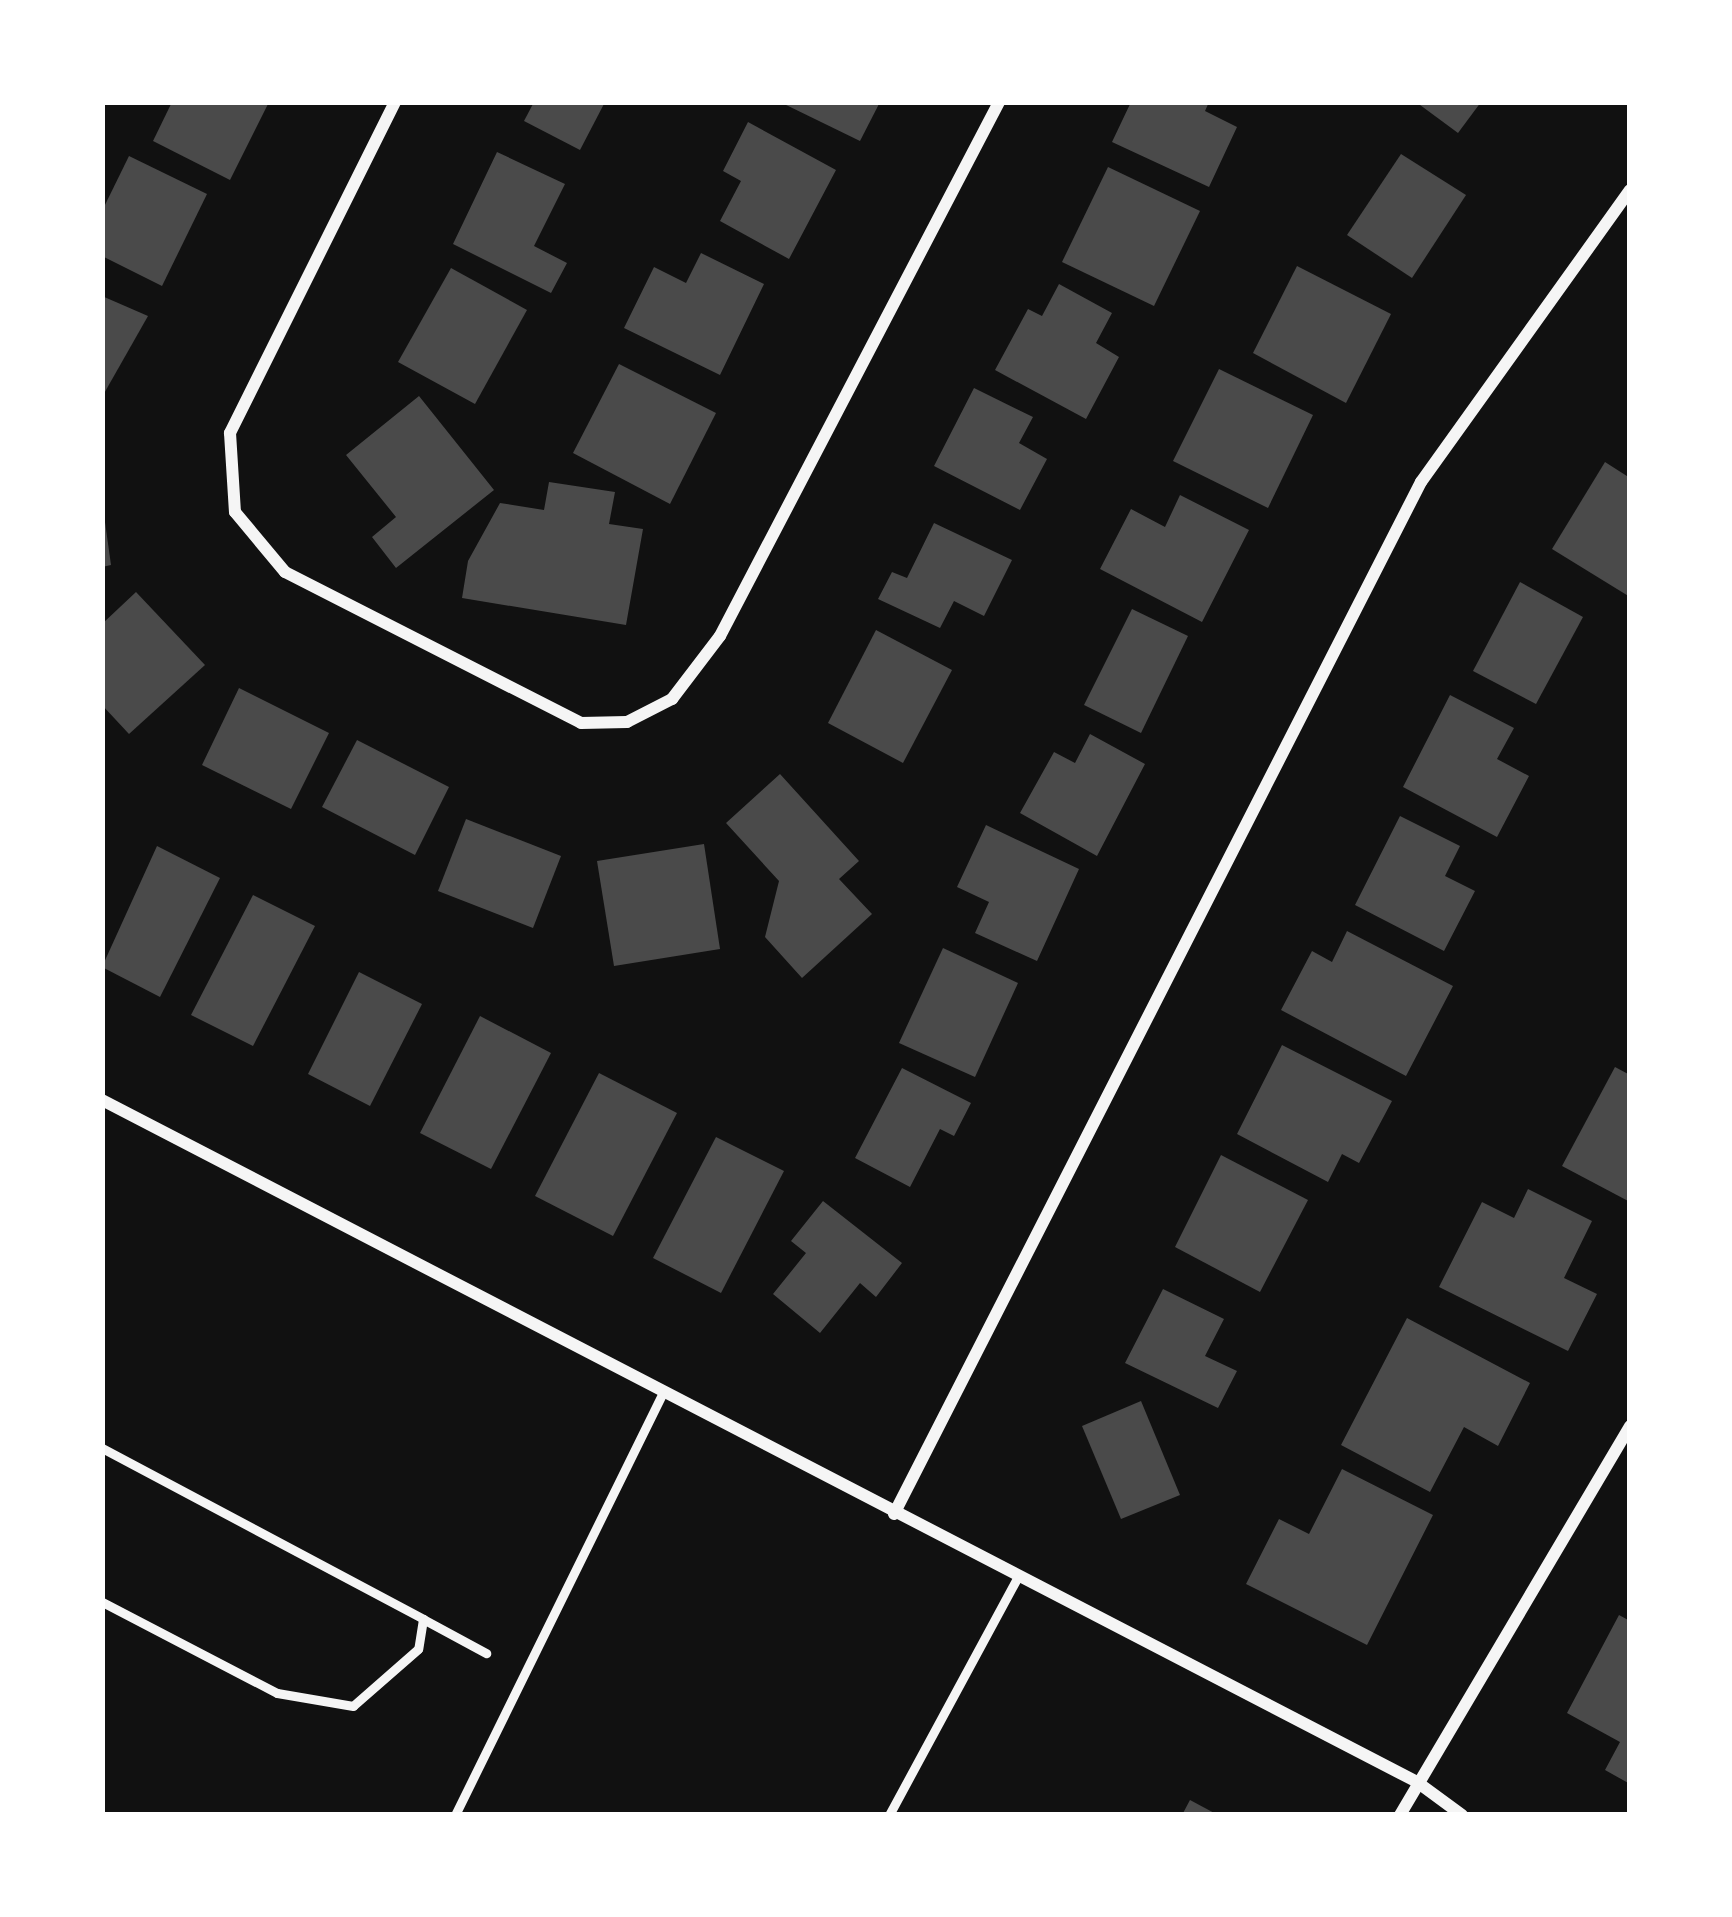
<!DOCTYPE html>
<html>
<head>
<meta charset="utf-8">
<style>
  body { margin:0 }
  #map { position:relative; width:1732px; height:1917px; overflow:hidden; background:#111; font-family:Literata,serif }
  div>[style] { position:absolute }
  .building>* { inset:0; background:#4a4a4a }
  .service>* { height:9px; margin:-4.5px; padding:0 4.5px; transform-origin:4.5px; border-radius:4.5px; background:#f5f5f5 }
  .minor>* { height:12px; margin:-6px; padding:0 6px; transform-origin:6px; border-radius:6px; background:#f5f5f5 }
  span { translate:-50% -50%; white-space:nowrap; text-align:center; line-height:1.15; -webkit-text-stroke:9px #fff; paint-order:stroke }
  .frame { position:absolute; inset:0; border:105px solid #fff; pointer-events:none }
</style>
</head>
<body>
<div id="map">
  <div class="building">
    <div style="clip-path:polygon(172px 102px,269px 102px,230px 180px,153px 141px)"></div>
    <div style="clip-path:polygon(534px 102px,605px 102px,580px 150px,524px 121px)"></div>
    <div style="clip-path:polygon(780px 102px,880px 102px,860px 141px)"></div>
    <div style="clip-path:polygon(1131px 102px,1209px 102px,1205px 111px,1237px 127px,1209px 187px,1112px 142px)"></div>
    <div style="clip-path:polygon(1416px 102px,1481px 102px,1458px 133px)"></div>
    <div style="clip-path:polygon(748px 122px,836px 170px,789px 259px,720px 221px,741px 181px,723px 171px)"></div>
    <div style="clip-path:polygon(497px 152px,565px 184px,534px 246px,567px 263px,551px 293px,453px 244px)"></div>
    <div style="clip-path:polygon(1401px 154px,1466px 195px,1412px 278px,1347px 235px)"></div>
    <div style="clip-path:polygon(129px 156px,207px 194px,162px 286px,102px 256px,102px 211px)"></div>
    <div style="clip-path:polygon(1108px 167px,1200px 211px,1154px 306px,1062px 262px)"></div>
    <div style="clip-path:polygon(701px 253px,764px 284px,720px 375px,624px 328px,654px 267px,686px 283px)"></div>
    <div style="clip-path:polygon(1297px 266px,1391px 314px,1346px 403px,1253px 353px)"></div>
    <div style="clip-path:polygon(451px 268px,527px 310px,475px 404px,398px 362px)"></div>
    <div style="clip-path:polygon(1059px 284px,1112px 313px,1096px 343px,1119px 357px,1086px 419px,995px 370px,1028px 309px,1042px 316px)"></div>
    <div style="clip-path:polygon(102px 296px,148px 316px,102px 397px)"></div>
    <div style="clip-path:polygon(619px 364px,716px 413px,670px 504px,573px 453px)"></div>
    <div style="clip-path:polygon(1219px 369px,1313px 415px,1268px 508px,1173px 461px)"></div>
    <div style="clip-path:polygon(974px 388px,1033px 417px,1019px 443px,1047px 459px,1020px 510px,934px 466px)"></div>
    <div style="clip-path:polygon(419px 396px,494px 490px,396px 568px,372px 537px,396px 517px,346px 455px)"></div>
    <div style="clip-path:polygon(1605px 462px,1630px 478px,1630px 597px,1552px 549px)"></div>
    <div style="clip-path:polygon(549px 482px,615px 492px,609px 524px,643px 529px,626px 625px,462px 598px,468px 561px,500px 503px,544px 510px)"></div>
    <div style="clip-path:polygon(1180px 495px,1249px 530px,1202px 622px,1100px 569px,1131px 509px,1165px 527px)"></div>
    <div style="clip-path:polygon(105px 522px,111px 565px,102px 567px,102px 523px)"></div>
    <div style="clip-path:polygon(934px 523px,1012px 560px,984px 616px,954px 601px,940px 628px,878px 599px,892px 572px,907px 578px)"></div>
    <div style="clip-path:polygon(1520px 582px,1583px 617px,1536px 704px,1473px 671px)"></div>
    <div style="clip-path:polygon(136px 592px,205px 665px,129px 734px,102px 705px,102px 624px)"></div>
    <div style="clip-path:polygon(1132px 609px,1188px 636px,1141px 733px,1084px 705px)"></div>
    <div style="clip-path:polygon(876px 630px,952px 670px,903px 763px,828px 723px)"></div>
    <div style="clip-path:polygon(239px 688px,329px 733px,291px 809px,202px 765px)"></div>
    <div style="clip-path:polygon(1450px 695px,1514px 728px,1497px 759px,1529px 776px,1497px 837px,1403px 787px)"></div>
    <div style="clip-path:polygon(1090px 734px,1145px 764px,1097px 856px,1020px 813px,1054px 752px,1075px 763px)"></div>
    <div style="clip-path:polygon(357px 740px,449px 787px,415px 855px,322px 807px)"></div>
    <div style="clip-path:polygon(780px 774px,859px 861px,839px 879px,872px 914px,802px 978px,765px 937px,779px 881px,726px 823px)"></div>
    <div style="clip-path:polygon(1400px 816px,1460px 846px,1445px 876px,1475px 891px,1444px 951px,1355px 905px)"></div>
    <div style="clip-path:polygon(466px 819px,561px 856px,533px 928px,438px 891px)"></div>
    <div style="clip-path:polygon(986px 825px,1079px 869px,1037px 961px,975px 933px,989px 902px,957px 887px)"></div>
    <div style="clip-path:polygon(704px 844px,720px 949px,614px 966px,597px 861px)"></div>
    <div style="clip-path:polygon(157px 846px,220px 878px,160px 997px,102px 967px)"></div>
    <div style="clip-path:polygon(253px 895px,315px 926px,253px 1046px,191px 1015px)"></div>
    <div style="clip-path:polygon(1347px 931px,1453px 986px,1406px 1076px,1281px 1010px,1312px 951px,1332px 962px)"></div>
    <div style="clip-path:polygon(943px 948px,1018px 983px,975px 1077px,899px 1043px)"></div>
    <div style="clip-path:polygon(359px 972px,422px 1004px,370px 1106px,308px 1074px)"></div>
    <div style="clip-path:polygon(480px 1016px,551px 1053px,491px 1169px,420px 1133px)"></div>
    <div style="clip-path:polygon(1282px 1045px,1392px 1101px,1359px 1163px,1342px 1154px,1328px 1182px,1237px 1134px)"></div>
    <div style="clip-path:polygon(1615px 1067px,1630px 1075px,1630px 1202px,1562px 1166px)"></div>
    <div style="clip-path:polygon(902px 1068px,971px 1103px,954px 1136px,940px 1129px,910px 1187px,855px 1158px)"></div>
    <div style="clip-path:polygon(599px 1073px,677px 1113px,613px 1236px,535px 1196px)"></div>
    <div style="clip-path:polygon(716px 1137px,784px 1171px,721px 1293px,653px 1258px)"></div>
    <div style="clip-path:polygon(1221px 1155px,1308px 1200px,1260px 1292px,1175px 1247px)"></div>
    <div style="clip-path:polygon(1528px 1189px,1592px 1221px,1564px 1278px,1597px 1294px,1568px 1351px,1439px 1287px,1482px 1202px,1514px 1218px)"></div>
    <div style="clip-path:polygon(823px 1201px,902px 1263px,876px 1297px,860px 1283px,820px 1333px,773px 1294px,806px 1253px,791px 1241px)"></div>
    <div style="clip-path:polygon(1163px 1289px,1224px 1319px,1205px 1356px,1237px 1371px,1218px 1408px,1125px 1363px)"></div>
    <div style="clip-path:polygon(1407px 1318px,1530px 1383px,1498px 1446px,1464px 1427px,1430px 1492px,1341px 1445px)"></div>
    <div style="clip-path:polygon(1141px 1401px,1180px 1495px,1121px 1519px,1082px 1426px)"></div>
    <div style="clip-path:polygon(1342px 1469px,1433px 1515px,1367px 1645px,1246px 1584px,1279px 1519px,1309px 1534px)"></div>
    <div style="clip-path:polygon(1619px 1615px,1630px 1621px,1630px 1784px,1605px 1770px,1620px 1742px,1567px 1713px)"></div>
    <div style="clip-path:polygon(1190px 1800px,1218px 1815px,1182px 1815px)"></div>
  </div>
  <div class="service">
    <div style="left:102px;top:1448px;width:364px;rotate:28deg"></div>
    <div style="left:423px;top:1619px;width:30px;rotate:99deg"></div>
    <div style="left:418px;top:1649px;width:86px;rotate:138.8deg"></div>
    <div style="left:353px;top:1706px;width:77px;rotate:-170.3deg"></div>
    <div style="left:277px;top:1693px;width:197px;rotate:-152.5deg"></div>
    <div style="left:423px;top:1619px;width:72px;rotate:28.4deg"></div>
    <div style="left:455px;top:1815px;width:469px;rotate:-63.8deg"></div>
    <div style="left:889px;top:1815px;width:272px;rotate:-61.6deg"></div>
  </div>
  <div class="minor">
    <div style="left:395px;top:102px;width:370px;rotate:116.5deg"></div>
    <div style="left:230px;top:433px;width:79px;rotate:86.4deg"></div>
    <div style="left:235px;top:512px;width:78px;rotate:50.2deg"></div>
    <div style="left:285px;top:572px;width:332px;rotate:27deg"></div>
    <div style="left:581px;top:723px;width:46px;rotate:-1.2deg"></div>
    <div style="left:627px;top:722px;width:51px;rotate:-27.1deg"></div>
    <div style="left:672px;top:699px;width:79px;rotate:-52.7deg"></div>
    <div style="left:720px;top:636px;width:602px;rotate:-62.41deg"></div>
    <div style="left:102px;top:1100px;width:1481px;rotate:27.41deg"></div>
    <div style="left:1417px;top:1782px;width:56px;rotate:36.3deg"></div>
    <div style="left:894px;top:1514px;width:1159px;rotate:-62.95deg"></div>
    <div style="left:1421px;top:482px;width:359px;rotate:-54.4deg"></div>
    <div style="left:1400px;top:1815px;width:452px;rotate:-59.4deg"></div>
  </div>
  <div class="frame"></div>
</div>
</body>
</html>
